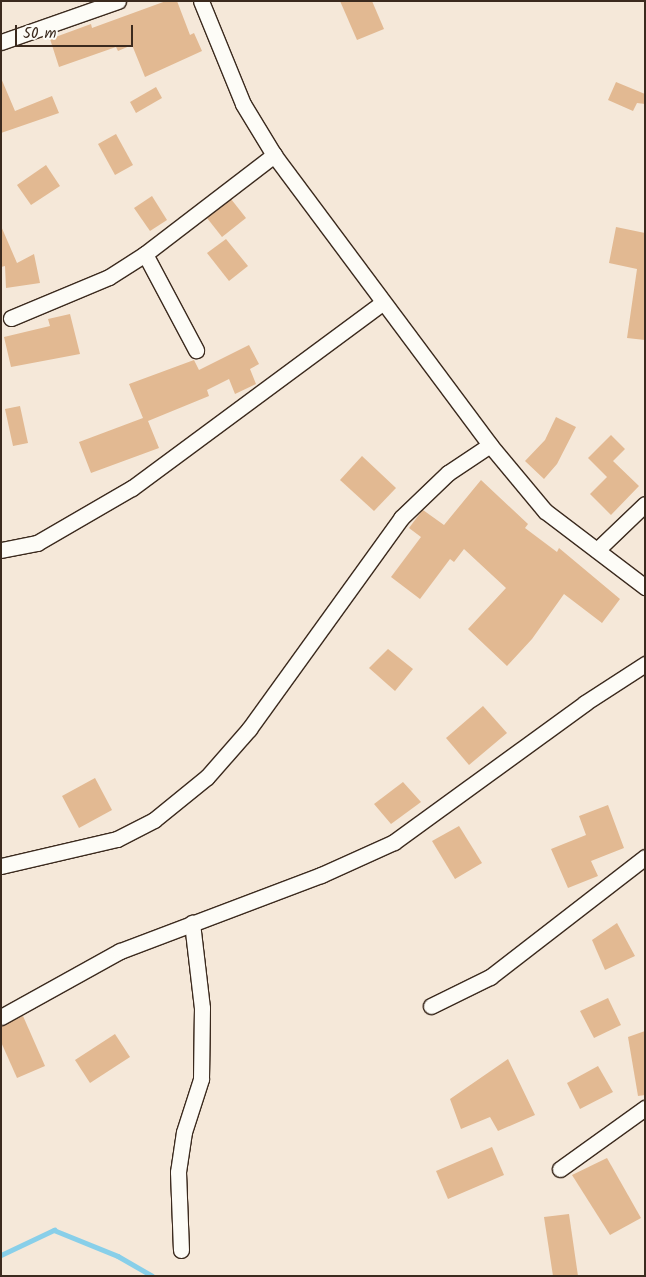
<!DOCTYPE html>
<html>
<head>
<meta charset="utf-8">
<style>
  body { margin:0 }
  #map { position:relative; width:646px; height:1277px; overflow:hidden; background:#f5e8d9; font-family:Kalam,sans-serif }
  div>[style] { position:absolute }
  .stream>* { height:4.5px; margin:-2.25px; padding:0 2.25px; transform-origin:2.25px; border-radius:2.25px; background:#88cfe9 }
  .building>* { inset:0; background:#e2b992 }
  .roads { filter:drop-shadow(1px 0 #3b2a1e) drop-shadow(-1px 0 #3b2a1e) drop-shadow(0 1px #3b2a1e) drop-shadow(0 -1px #3b2a1e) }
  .street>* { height:15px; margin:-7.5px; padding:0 7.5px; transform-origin:7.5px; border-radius:7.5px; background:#fdfcf7 }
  span { translate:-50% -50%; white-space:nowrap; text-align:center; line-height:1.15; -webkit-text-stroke:4px #fdfcf7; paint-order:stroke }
  .frame { position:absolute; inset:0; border:2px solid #3b2a1e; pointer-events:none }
  .scale { position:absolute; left:15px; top:25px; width:118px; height:22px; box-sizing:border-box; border:2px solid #3b2a1e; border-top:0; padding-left:6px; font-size:15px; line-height:18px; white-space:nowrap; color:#3b2a1e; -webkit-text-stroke:4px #fdfcf7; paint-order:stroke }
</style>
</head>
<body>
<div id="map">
  <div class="stream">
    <div style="left:1px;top:1255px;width:59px;rotate:-25.3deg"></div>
    <div style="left:54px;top:1230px;width:69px;rotate:22.1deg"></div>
    <div style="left:118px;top:1256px;width:39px;rotate:30deg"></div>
  </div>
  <div class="building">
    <div style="clip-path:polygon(166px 1px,177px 1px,190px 35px,194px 33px,202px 51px,145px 77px,132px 45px,118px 51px,116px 47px,59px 67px,50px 39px,91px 24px,92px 28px)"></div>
    <div style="clip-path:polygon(340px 1px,372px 1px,384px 29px,357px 40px)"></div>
    <div style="clip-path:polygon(1px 78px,15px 111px,52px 96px,59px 113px,1px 133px)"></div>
    <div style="clip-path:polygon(616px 82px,645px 94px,645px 104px,637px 103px,633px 111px,608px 100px)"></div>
    <div style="clip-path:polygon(156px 87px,162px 98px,136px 113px,130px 102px)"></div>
    <div style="clip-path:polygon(116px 134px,133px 165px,115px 175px,98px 144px)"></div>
    <div style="clip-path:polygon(46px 165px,60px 186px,31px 205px,17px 185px)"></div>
    <div style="clip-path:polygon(152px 196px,167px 220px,150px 231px,134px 208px)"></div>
    <div style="clip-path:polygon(231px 199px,246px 218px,222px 237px,207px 218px)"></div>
    <div style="clip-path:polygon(1px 226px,17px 263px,34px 254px,40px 283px,6px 288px,5px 266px,1px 267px)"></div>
    <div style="clip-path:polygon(616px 227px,645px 233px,645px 340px,627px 338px,637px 269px,609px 263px)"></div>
    <div style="clip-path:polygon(226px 239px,248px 266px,229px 281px,207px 253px)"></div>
    <div style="clip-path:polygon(70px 314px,80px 354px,11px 367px,4px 337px,50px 326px,48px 319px)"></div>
    <div style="clip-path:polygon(249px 345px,259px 364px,250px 369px,256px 384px,235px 394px,229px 379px,207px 390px,209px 396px,148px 421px,159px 448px,91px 473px,79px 442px,143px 418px,129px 384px,194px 360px,199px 370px)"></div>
    <div style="clip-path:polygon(20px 406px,28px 443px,13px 446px,5px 409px)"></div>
    <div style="clip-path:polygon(556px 417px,576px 427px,557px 464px,544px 479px,525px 461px,545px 440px)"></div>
    <div style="clip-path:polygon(611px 435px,625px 449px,613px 461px,639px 486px,611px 515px,590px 494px,607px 477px,588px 458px)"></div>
    <div style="clip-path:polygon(362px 456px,396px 488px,374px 511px,340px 480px)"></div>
    <div style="clip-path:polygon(481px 480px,528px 524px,525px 528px,557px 552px,559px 548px,620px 599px,602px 623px,564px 594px,532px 639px,507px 666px,468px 629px,506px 588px,464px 549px,454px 562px,450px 559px,420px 599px,391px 577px,421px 537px,409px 528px,421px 512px,423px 510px,444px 525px)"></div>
    <div style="clip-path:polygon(388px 649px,413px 669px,395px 691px,369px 668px)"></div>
    <div style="clip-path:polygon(483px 706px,507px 733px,469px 765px,446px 738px)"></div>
    <div style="clip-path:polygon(95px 778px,112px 810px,79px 828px,62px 796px)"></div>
    <div style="clip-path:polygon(403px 782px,421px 802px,391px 824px,374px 804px)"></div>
    <div style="clip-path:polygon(608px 805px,624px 848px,591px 861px,598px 876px,568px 888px,551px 849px,586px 835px,579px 816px)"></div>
    <div style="clip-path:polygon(459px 826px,482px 863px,455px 879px,432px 841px)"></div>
    <div style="clip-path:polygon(617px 923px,635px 956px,605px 970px,592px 940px)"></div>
    <div style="clip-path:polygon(608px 998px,621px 1025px,594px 1038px,580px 1011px)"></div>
    <div style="clip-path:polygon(23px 1016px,45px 1066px,17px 1078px,1px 1042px,1px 1026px)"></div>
    <div style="clip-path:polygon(645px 1031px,645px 1095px,638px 1096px,628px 1037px)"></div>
    <div style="clip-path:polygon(115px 1034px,130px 1057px,90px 1083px,75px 1060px)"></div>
    <div style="clip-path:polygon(508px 1059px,535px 1115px,498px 1131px,490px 1117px,461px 1129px,450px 1099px)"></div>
    <div style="clip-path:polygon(598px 1066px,613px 1092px,580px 1109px,567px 1083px)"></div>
    <div style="clip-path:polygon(492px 1147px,504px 1175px,448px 1199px,436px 1171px)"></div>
    <div style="clip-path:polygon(607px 1158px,641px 1218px,610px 1235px,572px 1175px)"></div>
    <div style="clip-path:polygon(569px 1214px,578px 1276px,553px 1276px,544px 1217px)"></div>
  </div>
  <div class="roads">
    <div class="street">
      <div style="left:201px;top:1px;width:111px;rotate:67.8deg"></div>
      <div style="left:243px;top:104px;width:60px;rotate:58.7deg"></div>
      <div style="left:274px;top:155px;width:362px;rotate:53.3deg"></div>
      <div style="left:490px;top:445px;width:86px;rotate:50.2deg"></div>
      <div style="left:545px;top:511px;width:126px;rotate:37.2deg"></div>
      <div style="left:1px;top:42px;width:124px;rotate:-19.3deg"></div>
      <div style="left:145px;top:254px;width:109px;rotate:62deg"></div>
      <div style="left:11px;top:318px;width:106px;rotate:-22.7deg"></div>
      <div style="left:109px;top:277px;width:43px;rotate:-32.6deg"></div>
      <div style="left:145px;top:254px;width:163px;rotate:-37.5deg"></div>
      <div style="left:1px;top:550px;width:37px;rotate:-11deg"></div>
      <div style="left:37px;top:543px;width:110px;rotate:-30.1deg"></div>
      <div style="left:132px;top:488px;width:312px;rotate:-36.5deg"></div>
      <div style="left:597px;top:550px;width:66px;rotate:-43.8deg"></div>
      <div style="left:1px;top:866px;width:119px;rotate:-13.1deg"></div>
      <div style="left:117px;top:839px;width:42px;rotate:-27.2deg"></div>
      <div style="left:154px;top:820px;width:68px;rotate:-39.1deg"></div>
      <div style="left:207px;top:777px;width:64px;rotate:-48.8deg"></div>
      <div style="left:249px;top:729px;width:260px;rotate:-54.2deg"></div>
      <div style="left:401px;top:518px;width:65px;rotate:-43.8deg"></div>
      <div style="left:448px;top:473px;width:50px;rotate:-33.7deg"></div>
      <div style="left:431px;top:1006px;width:66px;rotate:-26.2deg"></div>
      <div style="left:490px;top:977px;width:196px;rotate:-37.7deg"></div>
      <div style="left:1px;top:1017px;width:136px;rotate:-29deg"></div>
      <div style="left:120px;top:951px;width:215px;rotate:-20.7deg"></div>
      <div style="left:321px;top:875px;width:80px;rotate:-24.3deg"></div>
      <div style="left:394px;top:842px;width:236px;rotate:-36deg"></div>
      <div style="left:585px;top:703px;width:72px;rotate:-33deg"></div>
      <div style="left:560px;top:1169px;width:105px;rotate:-35.7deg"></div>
      <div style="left:181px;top:1250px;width:78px;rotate:-92.2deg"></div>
      <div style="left:178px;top:1172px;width:40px;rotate:-81.5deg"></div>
      <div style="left:184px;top:1132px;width:56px;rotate:-72.2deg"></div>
      <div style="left:201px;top:1079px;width:71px;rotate:-89.2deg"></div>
      <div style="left:202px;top:1008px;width:86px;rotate:-96.7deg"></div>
    </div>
  </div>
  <div class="frame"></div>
  <div class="scale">50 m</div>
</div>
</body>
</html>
